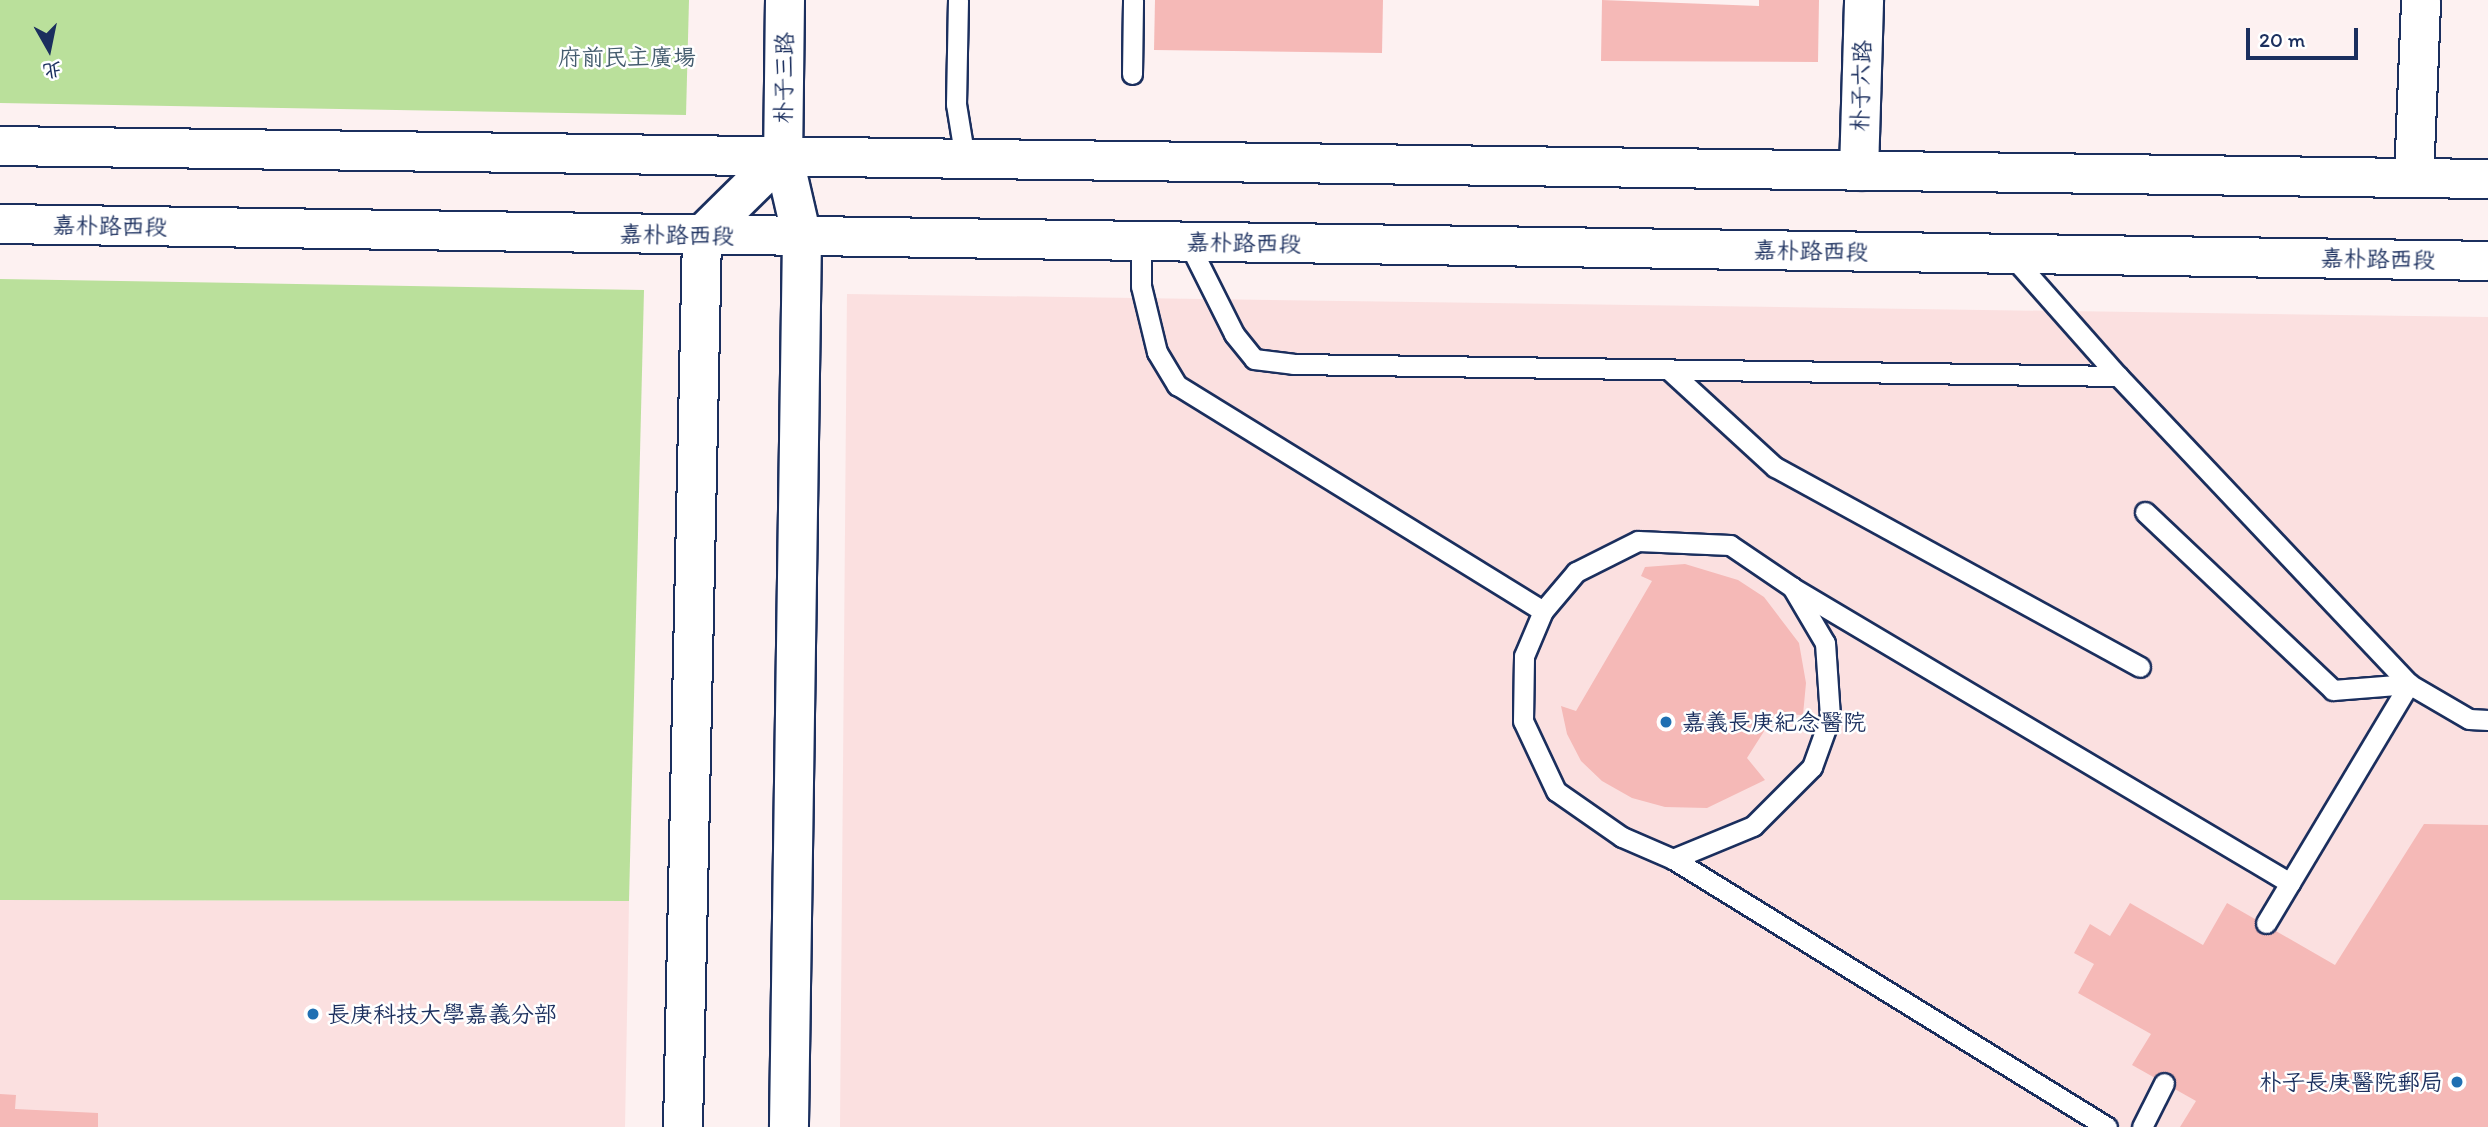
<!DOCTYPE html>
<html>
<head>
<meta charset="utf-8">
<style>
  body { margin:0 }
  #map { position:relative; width:2488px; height:1127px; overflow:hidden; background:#fdf1f1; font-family:Itim,"LXGW WenKai TC",sans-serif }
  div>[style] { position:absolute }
  .built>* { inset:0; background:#fbe0e0 }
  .green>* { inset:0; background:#bae09b }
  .building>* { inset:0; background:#f5b9b7 }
  .roads { filter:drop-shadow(2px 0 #1b2f5e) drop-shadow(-2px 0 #1b2f5e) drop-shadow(0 2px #1b2f5e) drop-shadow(0 -2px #1b2f5e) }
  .service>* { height:19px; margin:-9.5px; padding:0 9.5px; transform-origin:9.5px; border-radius:9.5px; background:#fff }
  .minor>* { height:38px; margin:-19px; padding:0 19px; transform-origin:19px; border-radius:19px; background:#fff }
  .secondary>* { height:38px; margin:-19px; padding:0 19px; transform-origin:19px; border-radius:19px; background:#fff }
  .dots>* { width:19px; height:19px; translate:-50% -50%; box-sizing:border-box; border:4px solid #fff; border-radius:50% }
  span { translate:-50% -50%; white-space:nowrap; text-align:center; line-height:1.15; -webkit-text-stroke:5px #fff; paint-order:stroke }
  .park-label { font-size:23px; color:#435b6d }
  .street-label { font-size:23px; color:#1b2f5e }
  .poi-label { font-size:23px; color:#1b2f5e }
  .left { translate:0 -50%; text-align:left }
  .right { translate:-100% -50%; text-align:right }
  .north { position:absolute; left:14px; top:14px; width:70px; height:70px; -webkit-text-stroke:5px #fff; paint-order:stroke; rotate:171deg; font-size:19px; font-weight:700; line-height:28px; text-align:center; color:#1b2f5e }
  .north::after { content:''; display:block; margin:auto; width:24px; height:32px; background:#1b2f5e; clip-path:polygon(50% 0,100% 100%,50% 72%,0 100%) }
  .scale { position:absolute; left:2246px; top:28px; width:112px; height:32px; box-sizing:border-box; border:4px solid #1b2f5e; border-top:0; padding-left:9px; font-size:21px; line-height:24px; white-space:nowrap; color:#1b2f5e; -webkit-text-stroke:5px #fff; paint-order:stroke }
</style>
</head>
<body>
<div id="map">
  <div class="built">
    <div style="clip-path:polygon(847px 294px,2488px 317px,2488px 1127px,840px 1127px)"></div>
    <div style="clip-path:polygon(0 900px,629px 901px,625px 1127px,0 1127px)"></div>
  </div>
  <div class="green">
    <div style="clip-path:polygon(0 0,689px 0,686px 115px,0 103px)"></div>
    <div style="clip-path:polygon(0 279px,644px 290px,629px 901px,0 900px)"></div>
  </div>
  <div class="building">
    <div style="clip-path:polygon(1155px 0,1383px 0,1382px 53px,1154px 50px)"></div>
    <div style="clip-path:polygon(1602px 0,1759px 6px,1759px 0,1819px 0,1818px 62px,1601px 61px)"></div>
    <div style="clip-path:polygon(1685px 564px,1738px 580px,1764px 597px,1799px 643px,1806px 683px,1803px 715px,1775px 714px,1747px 758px,1765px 780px,1707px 808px,1665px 807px,1632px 798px,1602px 781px,1581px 761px,1567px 734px,1561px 706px,1576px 711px,1652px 581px,1641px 576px,1645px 567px)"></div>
    <div style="clip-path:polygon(2424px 824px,2488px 825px,2488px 1127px,2180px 1127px,2196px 1101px,2132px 1065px,2151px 1034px,2078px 993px,2094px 964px,2074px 953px,2090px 924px,2110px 936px,2130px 903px,2203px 945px,2227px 903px,2335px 965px)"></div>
    <div style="clip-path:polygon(0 1094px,16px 1095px,15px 1109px,98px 1113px,98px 1127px,0 1127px)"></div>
  </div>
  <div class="roads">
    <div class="service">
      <div style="left:958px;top:0;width:104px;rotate:91.1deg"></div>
      <div style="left:956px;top:104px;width:56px;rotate:80.7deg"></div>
      <div style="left:1132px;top:74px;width:74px;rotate:-89.2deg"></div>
      <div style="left:1141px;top:242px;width:44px;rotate:90deg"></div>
      <div style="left:1141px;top:286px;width:68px;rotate:76.4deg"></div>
      <div style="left:1157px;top:352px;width:39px;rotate:59deg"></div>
      <div style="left:1177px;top:385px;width:430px;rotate:31.7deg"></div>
      <div style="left:1188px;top:242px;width:103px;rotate:63.4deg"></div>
      <div style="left:1234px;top:334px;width:32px;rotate:51deg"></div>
      <div style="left:1254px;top:359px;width:39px;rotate:7deg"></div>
      <div style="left:1293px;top:364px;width:825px;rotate:0.83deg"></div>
      <div style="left:2118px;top:376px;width:424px;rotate:46.6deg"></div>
      <div style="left:2409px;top:684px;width:69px;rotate:30.3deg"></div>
      <div style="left:2469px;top:719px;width:19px;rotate:3deg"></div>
      <div style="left:2010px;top:254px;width:163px;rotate:48.5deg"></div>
      <div style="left:1669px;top:370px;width:144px;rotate:42.5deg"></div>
      <div style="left:1775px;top:467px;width:416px;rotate:28.7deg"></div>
      <div style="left:2145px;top:512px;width:259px;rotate:43.4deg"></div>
      <div style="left:2333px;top:690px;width:76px;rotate:-4.5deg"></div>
      <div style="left:1638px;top:541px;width:92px;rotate:2.5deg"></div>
      <div style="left:1730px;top:545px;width:75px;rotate:34.1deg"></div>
      <div style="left:1792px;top:587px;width:65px;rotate:59.5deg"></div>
      <div style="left:1825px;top:643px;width:74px;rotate:86.1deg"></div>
      <div style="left:1830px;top:717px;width:53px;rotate:109.8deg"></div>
      <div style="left:1812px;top:767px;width:83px;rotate:135deg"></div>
      <div style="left:1753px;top:826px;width:87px;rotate:157.6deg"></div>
      <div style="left:1673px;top:859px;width:56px;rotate:-156.7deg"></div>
      <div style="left:1622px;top:837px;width:80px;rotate:-145.1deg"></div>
      <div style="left:1556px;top:791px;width:77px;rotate:-115.2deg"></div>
      <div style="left:1523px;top:721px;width:65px;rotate:-89.1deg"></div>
      <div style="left:1524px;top:656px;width:49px;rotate:-67.1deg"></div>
      <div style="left:1543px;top:611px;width:51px;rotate:-49.8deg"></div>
      <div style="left:1576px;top:572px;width:69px;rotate:-26.6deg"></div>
      <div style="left:1793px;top:588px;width:578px;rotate:30.69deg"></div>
      <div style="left:1673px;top:859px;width:510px;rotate:31.7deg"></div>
      <div style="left:2266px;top:923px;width:279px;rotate:-59.1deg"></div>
      <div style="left:2142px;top:1127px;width:49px;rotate:-63.4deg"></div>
    </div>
    <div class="minor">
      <div style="left:785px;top:0;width:155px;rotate:90.7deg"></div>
      <div style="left:783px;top:155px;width:84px;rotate:77deg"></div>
      <div style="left:802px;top:237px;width:890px;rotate:90.84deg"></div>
      <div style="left:1859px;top:171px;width:171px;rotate:-88.3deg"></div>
      <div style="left:2414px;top:178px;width:178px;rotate:-87.7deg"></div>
      <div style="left:683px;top:1127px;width:892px;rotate:-88.78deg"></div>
      <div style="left:702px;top:235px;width:114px;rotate:-44.6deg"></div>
    </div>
    <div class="secondary">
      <div style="left:0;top:146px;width:2488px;rotate:0.76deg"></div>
      <div style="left:0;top:224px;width:2488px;rotate:0.85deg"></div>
    </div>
  </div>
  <div class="dots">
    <div style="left:1666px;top:722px;background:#1f6fb2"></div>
    <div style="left:313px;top:1014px;background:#1f6fb2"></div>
    <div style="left:2457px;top:1082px;background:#1f6fb2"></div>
  </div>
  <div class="park-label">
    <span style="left:627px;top:57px">府前民主廣場</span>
  </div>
  <div class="street-label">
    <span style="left:784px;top:78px;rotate:-89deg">朴子三路</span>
    <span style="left:1861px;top:86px;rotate:-88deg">朴子六路</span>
    <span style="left:110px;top:226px;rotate:1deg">嘉朴路西段</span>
    <span style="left:677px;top:235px;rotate:1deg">嘉朴路西段</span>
    <span style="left:1244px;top:243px;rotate:1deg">嘉朴路西段</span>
    <span style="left:1811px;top:251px;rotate:1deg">嘉朴路西段</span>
    <span style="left:2378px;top:259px;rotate:1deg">嘉朴路西段</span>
  </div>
  <div class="poi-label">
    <span class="left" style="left:1682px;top:722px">嘉義長庚紀念醫院</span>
    <span class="left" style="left:327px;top:1014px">長庚科技大學嘉義分部</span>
    <span class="right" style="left:2443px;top:1082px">朴子長庚醫院郵局</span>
  </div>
  <div class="north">北</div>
  <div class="scale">20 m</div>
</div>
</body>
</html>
